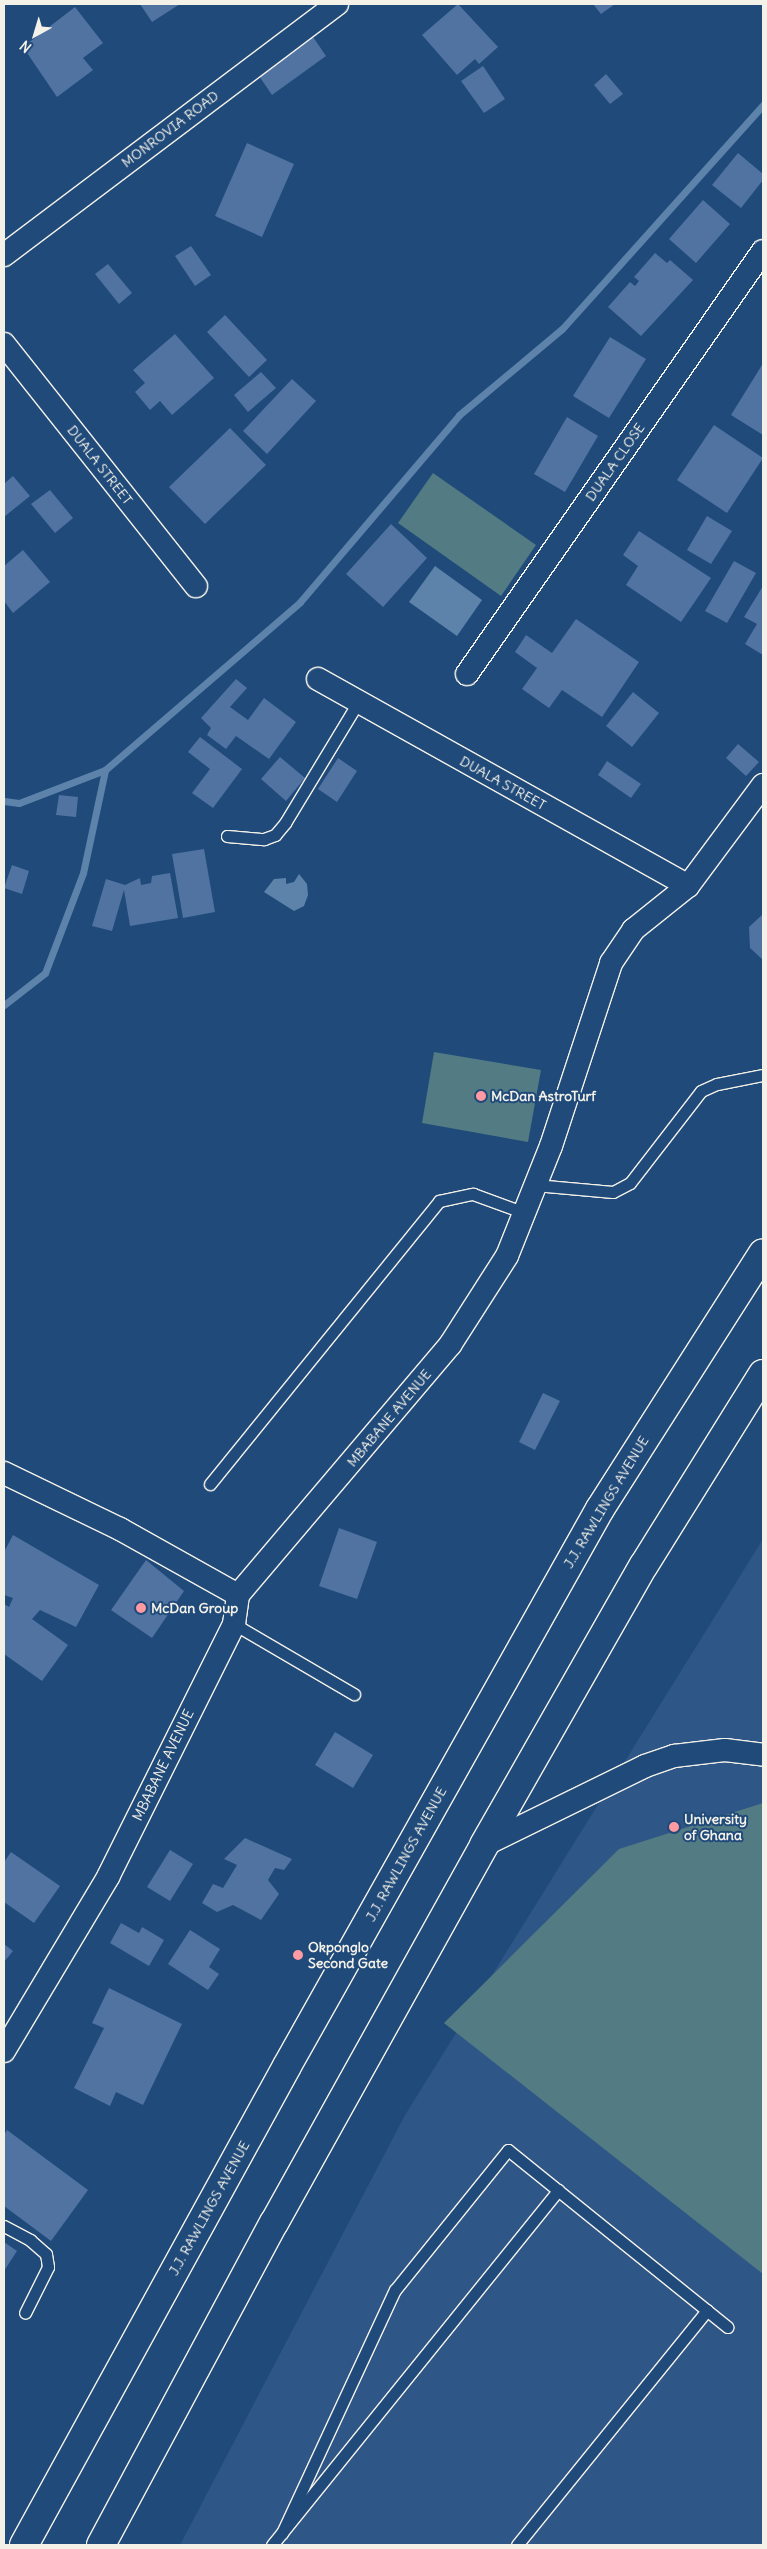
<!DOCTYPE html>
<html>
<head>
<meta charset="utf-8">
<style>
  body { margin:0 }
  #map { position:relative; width:767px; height:2549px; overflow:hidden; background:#1f4a7a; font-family:Delius,sans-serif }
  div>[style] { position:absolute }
  .built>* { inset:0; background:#2e5686 }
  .green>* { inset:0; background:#527b83 }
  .water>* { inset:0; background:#5d83ab }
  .stream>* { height:7px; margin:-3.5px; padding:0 3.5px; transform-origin:3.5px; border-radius:3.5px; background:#5d83ab }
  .building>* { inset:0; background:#5073a2 }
  .roads { filter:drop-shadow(1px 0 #f4f1e8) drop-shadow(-1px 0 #f4f1e8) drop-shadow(0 1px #f4f1e8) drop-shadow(0 -1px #f4f1e8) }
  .service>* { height:11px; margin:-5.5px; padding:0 5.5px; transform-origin:5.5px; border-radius:5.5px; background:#1f4a7a }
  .minor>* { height:22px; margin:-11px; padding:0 11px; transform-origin:11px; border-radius:11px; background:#1f4a7a }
  .trunk>* { height:28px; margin:-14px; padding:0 14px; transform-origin:14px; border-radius:14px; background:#1f4a7a }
  .dots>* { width:14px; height:14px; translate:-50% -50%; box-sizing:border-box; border:2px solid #1f4a7a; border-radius:50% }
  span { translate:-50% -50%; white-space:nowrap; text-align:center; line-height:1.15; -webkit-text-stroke:4px #1f4a7a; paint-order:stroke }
  .street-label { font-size:14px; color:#f4f1e8 }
  .poi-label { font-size:14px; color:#f4f1e8; font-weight:700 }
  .left { translate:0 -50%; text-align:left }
  .frame { position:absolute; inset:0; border:5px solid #f4f1e8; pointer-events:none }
  .north { position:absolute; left:10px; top:10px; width:50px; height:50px; -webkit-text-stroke:4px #1f4a7a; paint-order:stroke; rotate:219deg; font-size:14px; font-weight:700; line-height:20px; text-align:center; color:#f4f1e8 }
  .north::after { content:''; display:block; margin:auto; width:18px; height:22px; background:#f4f1e8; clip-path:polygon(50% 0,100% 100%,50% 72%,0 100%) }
</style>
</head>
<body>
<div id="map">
  <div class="built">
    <div style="clip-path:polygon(763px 1539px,763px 2545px,180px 2545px,405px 2115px)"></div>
  </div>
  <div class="green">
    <div style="clip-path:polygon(433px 473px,536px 545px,501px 596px,398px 523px)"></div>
    <div style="clip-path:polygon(434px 1052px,541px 1070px,528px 1142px,422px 1123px)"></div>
    <div style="clip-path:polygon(763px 1803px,763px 2274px,444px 2023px,619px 1849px)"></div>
  </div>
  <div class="water">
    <div style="clip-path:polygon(435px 566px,482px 600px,457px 636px,409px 602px)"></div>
    <div style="clip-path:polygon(299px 874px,307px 884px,308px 895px,304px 906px,294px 911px,264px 892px,274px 879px,286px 878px,286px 884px,294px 882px)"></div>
  </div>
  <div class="stream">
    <div style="left:4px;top:801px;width:15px;rotate:8deg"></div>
    <div style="left:19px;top:803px;width:92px;rotate:-21deg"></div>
    <div style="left:4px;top:1005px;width:52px;rotate:-38deg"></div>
    <div style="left:45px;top:973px;width:107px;rotate:-69.2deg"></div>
    <div style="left:83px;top:873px;width:105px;rotate:-77.9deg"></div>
    <div style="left:105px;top:770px;width:257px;rotate:-40.7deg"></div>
    <div style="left:300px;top:602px;width:245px;rotate:-49.6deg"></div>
    <div style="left:459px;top:415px;width:134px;rotate:-39.9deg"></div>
    <div style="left:562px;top:329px;width:301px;rotate:-48.1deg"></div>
  </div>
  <div class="building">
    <div style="clip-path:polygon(140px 4px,180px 4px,152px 22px)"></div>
    <div style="clip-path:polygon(458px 4px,498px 47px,479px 64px,475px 59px,457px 75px,422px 35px)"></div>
    <div style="clip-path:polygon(593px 4px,615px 4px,601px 14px)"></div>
    <div style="clip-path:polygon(75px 7px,103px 43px,83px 58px,93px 70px,57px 97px,23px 47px)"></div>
    <div style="clip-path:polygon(311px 34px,326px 56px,272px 95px,257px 73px)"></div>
    <div style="clip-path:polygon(483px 66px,505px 99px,484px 113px,461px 81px)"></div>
    <div style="clip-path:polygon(606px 74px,623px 94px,610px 104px,594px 85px)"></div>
    <div style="clip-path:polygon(247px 143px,294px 164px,262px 237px,215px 216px)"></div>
    <div style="clip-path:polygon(738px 153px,763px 174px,763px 180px,741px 208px,712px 185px)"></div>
    <div style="clip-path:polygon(703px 200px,730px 224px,696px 263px,669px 239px)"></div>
    <div style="clip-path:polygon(191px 246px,211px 275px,195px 286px,175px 256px)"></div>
    <div style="clip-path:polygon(655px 253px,667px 263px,670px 260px,693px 280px,641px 336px,608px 307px,630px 282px,635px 286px,639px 281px,634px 277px)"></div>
    <div style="clip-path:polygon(108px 264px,132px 293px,119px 304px,95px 274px)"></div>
    <div style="clip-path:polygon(225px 315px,267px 360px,249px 377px,207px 332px)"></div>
    <div style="clip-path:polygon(175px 334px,214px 378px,172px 415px,160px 401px,150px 410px,135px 392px,145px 383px,133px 370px)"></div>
    <div style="clip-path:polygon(610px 337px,646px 359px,609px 418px,573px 396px)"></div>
    <div style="clip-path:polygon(762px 365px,763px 366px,763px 435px,731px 415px)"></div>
    <div style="clip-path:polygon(261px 372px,276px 388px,248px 412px,234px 395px)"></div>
    <div style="clip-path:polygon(292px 379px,316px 401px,267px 454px,243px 431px)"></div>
    <div style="clip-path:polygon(567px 417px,598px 436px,565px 492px,534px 474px)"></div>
    <div style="clip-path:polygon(714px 425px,763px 458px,727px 513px,677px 480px)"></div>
    <div style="clip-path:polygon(230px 428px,266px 465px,205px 524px,169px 487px)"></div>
    <div style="clip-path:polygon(13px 476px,30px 496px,4px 517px,4px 484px)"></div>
    <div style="clip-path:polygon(50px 490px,73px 518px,55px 533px,31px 504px)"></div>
    <div style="clip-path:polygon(707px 516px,732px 531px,711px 564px,687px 550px)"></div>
    <div style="clip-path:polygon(391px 524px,427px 558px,383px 607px,346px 574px)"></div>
    <div style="clip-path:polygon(639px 531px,711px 578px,681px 622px,626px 585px,638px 566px,623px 555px)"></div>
    <div style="clip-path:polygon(23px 550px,50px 582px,13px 613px,4px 601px,4px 566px)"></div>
    <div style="clip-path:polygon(734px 561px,756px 573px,727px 623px,705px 611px)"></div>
    <div style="clip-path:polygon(763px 586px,763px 655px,745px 644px,757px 624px,744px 617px)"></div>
    <div style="clip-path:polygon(576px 619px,639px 662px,602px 717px,562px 690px,549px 708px,522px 689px,537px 668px,515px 652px,526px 635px,552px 653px)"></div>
    <div style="clip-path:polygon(236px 679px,247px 688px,230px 707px,248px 720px,264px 698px,296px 722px,269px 759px,236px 736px,226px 749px,207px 735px,211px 728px,201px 718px)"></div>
    <div style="clip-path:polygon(633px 692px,659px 713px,632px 747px,606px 726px)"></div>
    <div style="clip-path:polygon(200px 737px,242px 769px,213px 808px,192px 793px,210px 769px,188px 752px)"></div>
    <div style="clip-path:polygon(738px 744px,759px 762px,746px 776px,726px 758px)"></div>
    <div style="clip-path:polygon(280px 757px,305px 778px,286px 801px,261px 779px)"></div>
    <div style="clip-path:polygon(338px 758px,357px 771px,337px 802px,318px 789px)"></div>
    <div style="clip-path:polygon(607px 761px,641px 784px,631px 798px,598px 775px)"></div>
    <div style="clip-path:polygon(59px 795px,78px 797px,76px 817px,56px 815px)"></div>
    <div style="clip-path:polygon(204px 849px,215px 912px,183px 918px,172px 854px)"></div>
    <div style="clip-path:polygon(12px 865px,29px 871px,22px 894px,4px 888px)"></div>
    <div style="clip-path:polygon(170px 873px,178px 918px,130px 926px,124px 890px,112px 931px,92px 926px,106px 879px,125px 885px,140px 878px,141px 885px,151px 883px,152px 876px)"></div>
    <div style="clip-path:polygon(763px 914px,763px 960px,750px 948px,749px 927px)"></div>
    <div style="clip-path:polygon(543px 1393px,560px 1401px,535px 1450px,519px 1442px)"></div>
    <div style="clip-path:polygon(339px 1528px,377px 1542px,357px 1599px,319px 1586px)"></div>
    <div style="clip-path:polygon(13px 1535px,99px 1585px,76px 1627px,40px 1610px,32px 1619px,68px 1645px,42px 1681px,4px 1654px,4px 1604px,9px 1607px,13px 1598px,4px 1595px,4px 1552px)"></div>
    <div style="clip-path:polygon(146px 1560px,184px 1591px,152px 1638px,111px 1610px)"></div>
    <div style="clip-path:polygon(335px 1732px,373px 1755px,353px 1788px,315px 1765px)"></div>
    <div style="clip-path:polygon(245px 1838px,292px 1859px,284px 1870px,275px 1868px,268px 1880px,279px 1894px,261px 1920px,233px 1905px,217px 1912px,202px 1903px,213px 1884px,223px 1888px,237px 1865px,224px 1859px)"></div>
    <div style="clip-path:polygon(170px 1850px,193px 1864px,170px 1901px,147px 1887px)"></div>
    <div style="clip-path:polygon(11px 1852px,60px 1886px,34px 1923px,4px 1902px,4px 1862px)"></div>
    <div style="clip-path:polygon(121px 1923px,139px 1933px,142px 1927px,164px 1940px,149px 1966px,110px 1943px)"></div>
    <div style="clip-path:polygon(190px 1930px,220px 1949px,209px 1967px,219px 1974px,208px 1990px,168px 1964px)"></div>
    <div style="clip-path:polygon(4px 1944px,13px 1951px,4px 1962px)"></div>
    <div style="clip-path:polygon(109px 1988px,182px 2024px,143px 2105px,116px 2092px,110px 2106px,74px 2088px,104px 2028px,92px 2023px)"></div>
    <div style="clip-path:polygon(7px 2130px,88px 2190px,51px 2241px,4px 2206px,4px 2135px)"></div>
    <div style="clip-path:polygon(4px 2242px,17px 2251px,4px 2271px)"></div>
  </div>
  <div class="roads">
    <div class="service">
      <div style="left:227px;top:836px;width:37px;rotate:5deg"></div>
      <div style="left:264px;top:839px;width:12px;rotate:-20deg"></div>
      <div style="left:275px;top:835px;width:16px;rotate:-50deg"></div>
      <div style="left:285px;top:823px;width:143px;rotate:-58.8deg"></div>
      <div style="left:535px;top:1185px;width:78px;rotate:5.1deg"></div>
      <div style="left:613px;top:1192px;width:19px;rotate:-28deg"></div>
      <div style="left:630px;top:1183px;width:116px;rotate:-52.3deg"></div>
      <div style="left:701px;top:1091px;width:17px;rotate:-24deg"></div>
      <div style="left:717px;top:1084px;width:47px;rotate:-11.1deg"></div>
      <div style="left:210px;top:1484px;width:364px;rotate:-51deg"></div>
      <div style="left:439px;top:1201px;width:35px;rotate:-12deg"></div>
      <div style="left:473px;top:1194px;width:55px;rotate:20.1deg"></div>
      <div style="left:234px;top:1624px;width:139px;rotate:30.3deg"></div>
      <div style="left:4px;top:2226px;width:30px;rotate:28deg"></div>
      <div style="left:30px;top:2240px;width:21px;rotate:41deg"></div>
      <div style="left:46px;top:2254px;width:13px;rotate:81deg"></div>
      <div style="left:48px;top:2267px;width:51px;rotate:116.6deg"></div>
      <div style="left:282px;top:2533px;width:268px;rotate:-65.1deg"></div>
      <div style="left:395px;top:2290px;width:180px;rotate:-51.1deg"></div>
      <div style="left:508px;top:2150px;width:282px;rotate:38.9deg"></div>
      <div style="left:272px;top:2545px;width:456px;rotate:-51.1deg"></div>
      <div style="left:517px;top:2545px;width:302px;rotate:-51deg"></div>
    </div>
    <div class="minor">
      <div style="left:4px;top:255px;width:417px;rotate:-37deg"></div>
      <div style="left:4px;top:344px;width:309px;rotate:51.6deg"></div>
      <div style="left:467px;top:674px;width:516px;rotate:-55.02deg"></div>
      <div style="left:318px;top:679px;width:424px;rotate:29.2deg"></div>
      <div style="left:4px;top:1473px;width:129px;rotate:25.8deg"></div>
      <div style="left:120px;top:1529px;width:135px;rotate:29.2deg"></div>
      <div style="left:484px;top:1845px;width:179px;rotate:-26.1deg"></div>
      <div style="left:645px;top:1766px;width:31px;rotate:-19deg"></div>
      <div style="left:674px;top:1756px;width:51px;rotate:-6.7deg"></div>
      <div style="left:725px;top:1750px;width:38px;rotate:7deg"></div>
      <div style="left:4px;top:2051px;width:203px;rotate:-59.1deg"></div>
      <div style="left:108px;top:1877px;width:283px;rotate:-63.5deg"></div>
      <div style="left:234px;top:1624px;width:29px;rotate:-82deg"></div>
      <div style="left:238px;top:1595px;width:328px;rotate:-49.7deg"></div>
      <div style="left:450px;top:1345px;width:106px;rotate:-57.4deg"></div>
      <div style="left:507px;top:1256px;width:118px;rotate:-68.2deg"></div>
      <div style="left:551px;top:1146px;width:193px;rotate:-71.8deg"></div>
      <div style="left:611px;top:963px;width:40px;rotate:-56deg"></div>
      <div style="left:633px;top:930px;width:70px;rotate:-38.7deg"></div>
      <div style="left:688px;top:886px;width:126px;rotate:-53.4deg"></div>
    </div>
    <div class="trunk">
      <div style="left:24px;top:2545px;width:546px;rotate:-61.23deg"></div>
      <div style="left:287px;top:2066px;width:639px;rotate:-60.67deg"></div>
      <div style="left:600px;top:1509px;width:303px;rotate:-57.5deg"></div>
      <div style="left:101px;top:2545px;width:366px;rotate:-61.8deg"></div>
      <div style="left:274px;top:2223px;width:432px;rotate:-60.9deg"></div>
      <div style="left:484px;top:1845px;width:322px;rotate:-60.3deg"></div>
      <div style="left:644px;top:1565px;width:225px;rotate:-58.1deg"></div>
    </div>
  </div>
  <div class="dots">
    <div style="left:481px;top:1096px;background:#ff9aa2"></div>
    <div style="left:141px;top:1608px;background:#ff9aa2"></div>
    <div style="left:674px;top:1827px;background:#ff9aa2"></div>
    <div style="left:298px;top:1955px;background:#ff9aa2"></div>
  </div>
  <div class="street-label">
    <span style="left:170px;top:129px;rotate:-37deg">MONROVIA ROAD</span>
    <span style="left:615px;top:462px;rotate:-55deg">DUALA CLOSE</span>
    <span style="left:100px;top:465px;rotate:52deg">DUALA STREET</span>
    <span style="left:503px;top:783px;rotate:29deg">DUALA STREET</span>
    <span style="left:389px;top:1418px;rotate:-50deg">MBABANE AVENUE</span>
    <span style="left:606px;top:1502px;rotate:-59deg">J.J. RAWLINGS AVENUE</span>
    <span style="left:163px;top:1765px;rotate:-64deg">MBABANE AVENUE</span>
    <span style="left:406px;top:1854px;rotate:-61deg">J.J. RAWLINGS AVENUE</span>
    <span style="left:209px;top:2208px;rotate:-61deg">J.J. RAWLINGS AVENUE</span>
  </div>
  <div class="poi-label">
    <span class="left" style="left:491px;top:1096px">McDan AstroTurf</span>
    <span class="left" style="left:151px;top:1608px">McDan Group</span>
    <span class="left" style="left:684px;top:1827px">University<br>of Ghana</span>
    <span class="left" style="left:308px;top:1955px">Okponglo<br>Second Gate</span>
  </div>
  <div class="frame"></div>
  <div class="north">N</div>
</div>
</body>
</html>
